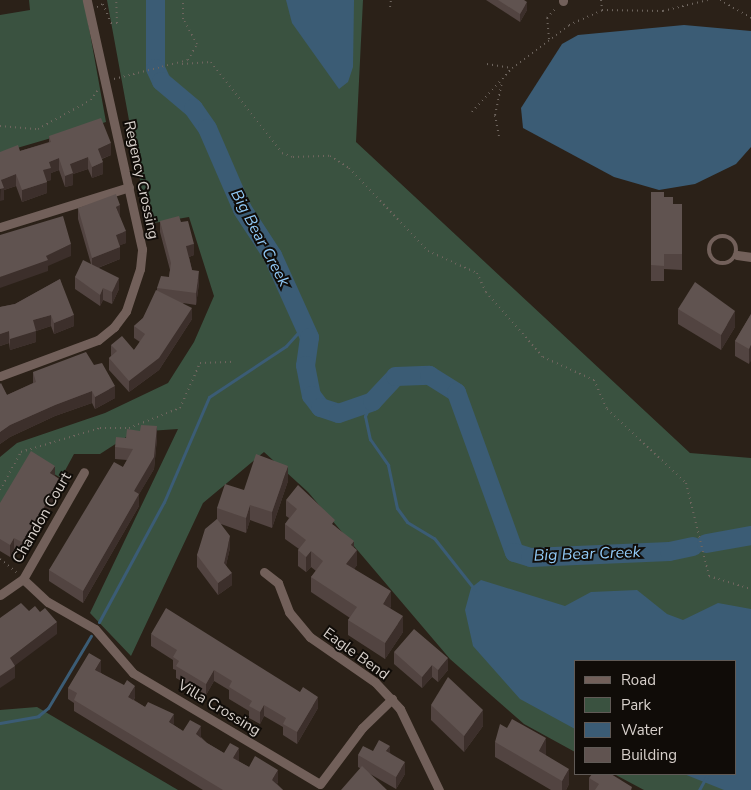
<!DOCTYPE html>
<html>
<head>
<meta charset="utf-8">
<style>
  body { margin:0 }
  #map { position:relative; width:751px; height:790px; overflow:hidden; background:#2b2118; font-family:"Nunito Sans",sans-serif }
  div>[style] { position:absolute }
  .green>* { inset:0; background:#3a5240 }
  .water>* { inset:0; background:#3b5c75 }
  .stream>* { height:3px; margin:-1.5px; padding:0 1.5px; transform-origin:1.5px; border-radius:1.5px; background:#3b5c75 }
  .river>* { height:19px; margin:-9.5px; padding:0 9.5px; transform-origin:9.5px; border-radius:9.5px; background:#3b5c75 }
  .path>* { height:2px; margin-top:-1px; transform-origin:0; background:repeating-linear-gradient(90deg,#6e655e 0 1px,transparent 0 5px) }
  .service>* { height:4.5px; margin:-2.25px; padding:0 2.25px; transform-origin:2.25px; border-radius:2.25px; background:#72605a }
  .service>.ring { margin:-2.25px; padding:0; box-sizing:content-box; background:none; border:4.5px solid #72605a; border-radius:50% }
  .minor>* { height:9px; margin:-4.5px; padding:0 4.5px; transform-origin:4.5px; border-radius:4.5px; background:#72605a }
  .wall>* { inset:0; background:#524441 }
  .shaded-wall>* { inset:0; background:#3c2f2b }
  .building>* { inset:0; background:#605350 }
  span { translate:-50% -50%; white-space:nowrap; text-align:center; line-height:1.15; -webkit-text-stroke:4px #100c08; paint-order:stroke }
  .street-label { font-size:15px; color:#d7d0cb }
  .water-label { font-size:16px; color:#91c9f6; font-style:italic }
  .legend { position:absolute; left:574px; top:660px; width:162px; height:115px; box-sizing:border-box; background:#100c08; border:1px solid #605a56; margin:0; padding:6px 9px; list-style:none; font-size:15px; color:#d7d0cb }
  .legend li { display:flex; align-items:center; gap:10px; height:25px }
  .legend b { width:25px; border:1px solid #605a56 }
</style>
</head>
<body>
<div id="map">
  <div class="green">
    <div style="clip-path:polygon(29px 0,84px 0,106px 122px,0 153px,0 15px,30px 10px)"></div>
    <div style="clip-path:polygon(107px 0,363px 0,356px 142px,690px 453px,751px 458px,751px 790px,644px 790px,614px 774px,735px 774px,735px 661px,575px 661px,575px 752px,524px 724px,450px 659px,308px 492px,264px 452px,203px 503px,131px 656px,90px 613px,178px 429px,134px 432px,100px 454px,74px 454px,61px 478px,30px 460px,0 505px,0 457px,17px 443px,105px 413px,168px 383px,194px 342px,214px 296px,189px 217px,148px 224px)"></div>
    <div style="clip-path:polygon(37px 707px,178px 790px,0 790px,0 710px)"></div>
  </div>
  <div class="water">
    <div style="clip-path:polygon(286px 0,354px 0,353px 67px,348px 82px,339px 89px,292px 23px)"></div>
    <div style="clip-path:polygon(684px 25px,751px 31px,751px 147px,736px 164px,695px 184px,659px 190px,614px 177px,523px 128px,521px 108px,562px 44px,578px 35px)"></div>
    <div style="clip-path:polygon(481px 580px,565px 606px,591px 592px,637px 590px,667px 614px,683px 620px,718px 603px,751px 609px,751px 790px,724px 790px,684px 774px,735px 774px,735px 661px,575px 661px,575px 729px,520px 699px,473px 646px,465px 610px,471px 588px)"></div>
  </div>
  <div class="stream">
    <div style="left:372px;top:401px;width:17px;rotate:115deg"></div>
    <div style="left:365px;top:416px;width:24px;rotate:78deg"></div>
    <div style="left:370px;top:439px;width:32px;rotate:55deg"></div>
    <div style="left:388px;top:465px;width:44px;rotate:78.2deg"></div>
    <div style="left:397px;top:508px;width:17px;rotate:54deg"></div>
    <div style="left:407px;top:522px;width:31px;rotate:31deg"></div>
    <div style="left:434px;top:538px;width:66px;rotate:51.7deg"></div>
    <div style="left:99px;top:622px;width:136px;rotate:-61.6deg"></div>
    <div style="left:164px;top:502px;width:114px;rotate:-66.8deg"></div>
    <div style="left:209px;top:397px;width:92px;rotate:-33.5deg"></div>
    <div style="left:286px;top:346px;width:28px;rotate:-48deg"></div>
    <div style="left:0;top:723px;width:39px;rotate:-10deg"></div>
    <div style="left:38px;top:716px;width:13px;rotate:-39deg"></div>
    <div style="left:48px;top:708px;width:84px;rotate:-59.2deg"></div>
    <div style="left:699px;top:790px;width:18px;rotate:-61deg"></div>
  </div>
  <div class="river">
    <div style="left:155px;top:0;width:68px;rotate:90deg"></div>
    <div style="left:155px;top:68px;width:14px;rotate:65deg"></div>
    <div style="left:161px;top:81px;width:42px;rotate:40.2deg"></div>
    <div style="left:193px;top:108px;width:24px;rotate:55deg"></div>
    <div style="left:207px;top:128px;width:88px;rotate:66.6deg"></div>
    <div style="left:242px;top:209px;width:55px;rotate:56.9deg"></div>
    <div style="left:272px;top:255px;width:90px;rotate:65.7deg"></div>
    <div style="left:309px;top:337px;width:28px;rotate:98deg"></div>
    <div style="left:305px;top:365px;width:31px;rotate:79deg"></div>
    <div style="left:311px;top:395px;width:15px;rotate:53deg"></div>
    <div style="left:320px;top:407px;width:19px;rotate:18deg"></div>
    <div style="left:338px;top:413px;width:36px;rotate:-19deg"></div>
    <div style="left:372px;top:401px;width:34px;rotate:-47deg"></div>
    <div style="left:395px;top:376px;width:34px;rotate:-2deg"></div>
    <div style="left:429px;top:375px;width:32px;rotate:32deg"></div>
    <div style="left:456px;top:392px;width:170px;rotate:70.1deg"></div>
    <div style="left:514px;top:552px;width:17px;rotate:17deg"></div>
    <div style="left:530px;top:557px;width:139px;rotate:-2.5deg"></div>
    <div style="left:669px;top:551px;width:24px;rotate:-12deg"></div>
    <div style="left:706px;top:543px;width:46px;rotate:-10.1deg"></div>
  </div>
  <div class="path">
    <div style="left:601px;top:0;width:10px;rotate:84deg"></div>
    <div style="left:720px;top:0;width:36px;rotate:30deg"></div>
    <div style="left:97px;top:7px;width:7px;rotate:-27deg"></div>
    <div style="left:103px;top:4px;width:21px;rotate:67deg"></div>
    <div style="left:111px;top:23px;width:6px"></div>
    <div style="left:117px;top:23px;width:23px;rotate:-92deg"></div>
    <div style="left:390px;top:7px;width:7px;rotate:-82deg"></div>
    <div style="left:549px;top:39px;width:21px;rotate:-95deg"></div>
    <div style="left:547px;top:18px;width:13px;rotate:-48deg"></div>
    <div style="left:182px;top:64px;width:29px;rotate:-4deg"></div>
    <div style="left:211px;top:62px;width:115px;rotate:52deg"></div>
    <div style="left:282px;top:153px;width:12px;rotate:20deg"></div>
    <div style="left:293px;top:157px;width:37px;rotate:-2deg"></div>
    <div style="left:330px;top:156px;width:22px;rotate:32deg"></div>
    <div style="left:349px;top:168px;width:115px;rotate:46.4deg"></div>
    <div style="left:428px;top:251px;width:54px;rotate:24.2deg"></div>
    <div style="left:477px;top:273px;width:21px;rotate:65deg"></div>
    <div style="left:486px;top:292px;width:86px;rotate:48.8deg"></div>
    <div style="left:543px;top:357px;width:56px;rotate:24.3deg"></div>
    <div style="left:594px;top:380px;width:32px;rotate:66deg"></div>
    <div style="left:607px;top:409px;width:108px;rotate:43.1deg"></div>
    <div style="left:686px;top:483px;width:96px;rotate:76.1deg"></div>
    <div style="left:709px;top:576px;width:44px;rotate:17.2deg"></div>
    <div style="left:487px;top:64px;width:24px;rotate:9deg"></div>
    <div style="left:114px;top:79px;width:76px;rotate:-14.4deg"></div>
    <div style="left:188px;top:60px;width:18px;rotate:-61deg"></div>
    <div style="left:197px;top:44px;width:29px;rotate:-119deg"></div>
    <div style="left:183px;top:19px;width:19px;rotate:-90deg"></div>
    <div style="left:472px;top:112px;width:59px;rotate:-47.7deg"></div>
    <div style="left:512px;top:68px;width:71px;rotate:-37deg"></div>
    <div style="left:569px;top:25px;width:36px;rotate:-24deg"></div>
    <div style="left:602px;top:10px;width:61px;rotate:0.9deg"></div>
    <div style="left:663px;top:11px;width:46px;rotate:-13.7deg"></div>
    <div style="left:0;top:126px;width:38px;rotate:5deg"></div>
    <div style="left:38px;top:129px;width:60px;rotate:-28.7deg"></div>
    <div style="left:91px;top:100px;width:12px;rotate:-55deg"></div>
    <div style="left:499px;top:136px;width:21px;rotate:-101deg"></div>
    <div style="left:495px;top:115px;width:34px;rotate:-78deg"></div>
    <div style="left:0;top:490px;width:43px;rotate:-61.1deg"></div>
    <div style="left:21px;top:452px;width:83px;rotate:-16.9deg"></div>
    <div style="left:100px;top:428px;width:29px"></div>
    <div style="left:129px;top:428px;width:55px;rotate:-21.4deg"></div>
    <div style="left:180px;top:408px;width:49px;rotate:-66deg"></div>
    <div style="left:200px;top:363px;width:35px;rotate:-2deg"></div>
    <div style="left:0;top:559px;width:21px;rotate:39deg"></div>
  </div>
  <div class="service">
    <div class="ring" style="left:709px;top:236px;width:23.5px;height:23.5px"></div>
  </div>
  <div class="minor">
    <div style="left:563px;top:1px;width:1px;rotate:-90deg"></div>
    <div style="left:0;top:227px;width:135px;rotate:-17.2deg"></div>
    <div style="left:737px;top:255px;width:14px;rotate:8deg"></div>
    <div style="left:0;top:376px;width:104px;rotate:-20.2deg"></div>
    <div style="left:98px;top:340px;width:21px;rotate:-39deg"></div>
    <div style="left:114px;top:327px;width:20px;rotate:-53deg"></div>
    <div style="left:126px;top:311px;width:44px;rotate:-71.6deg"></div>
    <div style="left:140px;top:269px;width:20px;rotate:-84deg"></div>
    <div style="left:142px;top:249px;width:255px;rotate:-102.5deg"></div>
    <div style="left:264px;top:572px;width:18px;rotate:38deg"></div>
    <div style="left:278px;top:583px;width:31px;rotate:69deg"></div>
    <div style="left:289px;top:612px;width:33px;rotate:50deg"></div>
    <div style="left:310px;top:637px;width:79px;rotate:34.7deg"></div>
    <div style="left:375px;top:682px;width:37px;rotate:47deg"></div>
    <div style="left:400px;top:709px;width:90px;rotate:64.3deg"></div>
    <div style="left:23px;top:579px;width:34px;rotate:43deg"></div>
    <div style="left:48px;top:602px;width:54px;rotate:29.9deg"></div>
    <div style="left:95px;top:629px;width:58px;rotate:49.2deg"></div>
    <div style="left:133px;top:673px;width:217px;rotate:30.7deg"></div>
    <div style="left:320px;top:784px;width:70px;rotate:-53.1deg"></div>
    <div style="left:362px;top:728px;width:42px;rotate:-44deg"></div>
    <div style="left:0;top:595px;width:28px;rotate:-35deg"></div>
    <div style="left:23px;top:579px;width:123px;rotate:-60.3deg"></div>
  </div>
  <div class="wall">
    <div style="clip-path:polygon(486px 0,524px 0,527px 10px,520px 22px)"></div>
    <div style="clip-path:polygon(49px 136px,111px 155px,102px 159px,103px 174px,92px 178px,88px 169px,73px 174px,73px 185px,65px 187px,59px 170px,51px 173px,51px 180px,47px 181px,47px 193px,22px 202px,16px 186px,4px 190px,4px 200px,0 152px,20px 151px,49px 142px)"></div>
    <div style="clip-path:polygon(651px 192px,664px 197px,673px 204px,682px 204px,682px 270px,664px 269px,664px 281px,651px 281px)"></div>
    <div style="clip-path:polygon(78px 208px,120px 217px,126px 243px,120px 245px,120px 259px,98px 268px,119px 289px,112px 304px,103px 300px,100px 306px,75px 289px,75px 277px,91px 264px,78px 219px)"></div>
    <div style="clip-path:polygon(160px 221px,181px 222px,194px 255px,189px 257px,192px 270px,199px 283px,196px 305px,183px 303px,192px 319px,159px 370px,129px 392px,109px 370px,109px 358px,111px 356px,111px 345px,134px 350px,140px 342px,134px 338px,134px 326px,143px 318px,157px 291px,157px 288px,169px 277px,170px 270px,160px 232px)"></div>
    <div style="clip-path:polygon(60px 279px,74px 326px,54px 334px,51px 326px,36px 331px,36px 342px,10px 350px,9px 343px,0 346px,0 307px,15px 304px)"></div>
    <div style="clip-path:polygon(678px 309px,735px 327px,721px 350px,678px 324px)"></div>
    <div style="clip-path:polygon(751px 314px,749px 364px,735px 356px,735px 341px)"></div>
    <div style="clip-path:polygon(94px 365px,115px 398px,95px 409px,92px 403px,55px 416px,10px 437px,0 444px,0 384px,7px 395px,33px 383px,33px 372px)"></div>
    <div style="clip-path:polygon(126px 438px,157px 438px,154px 469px,139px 494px,139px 506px,83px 603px,49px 581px,49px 570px,123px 467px,127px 460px,115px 459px,115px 447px)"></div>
    <div style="clip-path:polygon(55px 476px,61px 491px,22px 554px,14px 549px,10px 557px,0 551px,0 503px)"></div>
    <div style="clip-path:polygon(288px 481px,272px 528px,250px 520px,246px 533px,221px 524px,230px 548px,226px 565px,232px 585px,218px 595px,197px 567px,197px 555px,217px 519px,217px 508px,244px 490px)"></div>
    <div style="clip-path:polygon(286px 500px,335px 526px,354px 548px,357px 565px,354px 569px,391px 606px,390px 608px,403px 632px,385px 659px,348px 635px,348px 620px,350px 618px,311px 592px,311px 577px,316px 571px,311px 567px,306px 572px,298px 566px,298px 550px,299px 549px,285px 539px,285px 524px,289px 518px,286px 516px)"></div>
    <div style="clip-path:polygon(151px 634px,318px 708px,297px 744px,283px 735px,283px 727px,264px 716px,260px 724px,249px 718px,249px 711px,229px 699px,229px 690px,214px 681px,206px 695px,176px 678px,176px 670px,173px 669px,173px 660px,151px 646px)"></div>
    <div style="clip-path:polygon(394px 652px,448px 670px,438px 682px,432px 677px,422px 688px,394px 664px)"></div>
    <div style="clip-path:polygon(101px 672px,101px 673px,135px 697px,134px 700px,183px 731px,201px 737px,207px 743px,224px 753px,239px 760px,238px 761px,249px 767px,278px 782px,277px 784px,283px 790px,203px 790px,74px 711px,74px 703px,68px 699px,68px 688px)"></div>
    <div style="clip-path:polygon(431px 705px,483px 726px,464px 752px,431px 720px)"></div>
    <div style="clip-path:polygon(495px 742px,546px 754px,545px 755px,569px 784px,566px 790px,551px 790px,495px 757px)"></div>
    <div style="clip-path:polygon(373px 751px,390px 753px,405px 774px,396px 789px,358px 767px,358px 755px)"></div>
    <div style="clip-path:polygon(589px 778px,632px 790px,589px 790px)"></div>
  </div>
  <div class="shaded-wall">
    <div style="clip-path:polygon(527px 2px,527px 10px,520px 22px,520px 14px)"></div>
    <div style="clip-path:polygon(111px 143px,111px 155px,98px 160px,98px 149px)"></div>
    <div style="clip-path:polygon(88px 157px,88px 169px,73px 174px,73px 185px,65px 187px,65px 176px,70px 164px)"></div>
    <div style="clip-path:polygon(59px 158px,59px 170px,51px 173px,51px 180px,43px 182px,43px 170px,49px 162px)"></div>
    <div style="clip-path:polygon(103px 162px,103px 174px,92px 178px,92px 167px)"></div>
    <div style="clip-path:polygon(16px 174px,16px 186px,4px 190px,4px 200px,0 201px,1px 180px)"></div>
    <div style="clip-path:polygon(47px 182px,47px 193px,22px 202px,22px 190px)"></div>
    <div style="clip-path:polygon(120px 205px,120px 217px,116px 207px)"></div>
    <div style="clip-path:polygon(126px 231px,126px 243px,116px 247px,116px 235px)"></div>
    <div style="clip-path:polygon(71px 244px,71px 256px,48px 266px,48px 271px,0 288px,0 277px)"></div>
    <div style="clip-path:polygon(194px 244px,194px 255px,186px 258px,186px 246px)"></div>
    <div style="clip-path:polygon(120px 247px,120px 259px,92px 270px,92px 258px)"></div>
    <div style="clip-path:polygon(199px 271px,199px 283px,196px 305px,196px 293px)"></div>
    <div style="clip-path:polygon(119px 278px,119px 289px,112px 304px,112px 292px)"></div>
    <div style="clip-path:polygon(103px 288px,103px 300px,100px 306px,100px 295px)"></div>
    <div style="clip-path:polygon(192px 308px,192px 319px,159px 370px,129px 392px,129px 381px)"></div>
    <div style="clip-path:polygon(735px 311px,735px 327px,721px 350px,721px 335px)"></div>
    <div style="clip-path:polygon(51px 315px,51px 326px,36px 331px,36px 342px,10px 350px,10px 339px,33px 320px)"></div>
    <div style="clip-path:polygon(74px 315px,74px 326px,54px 334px,54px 323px)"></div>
    <div style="clip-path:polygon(9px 331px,9px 343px,0 346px,0 334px)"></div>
    <div style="clip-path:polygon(751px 345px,751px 361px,749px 364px,749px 349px)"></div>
    <div style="clip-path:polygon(115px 386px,115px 398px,95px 409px,95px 397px)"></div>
    <div style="clip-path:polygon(92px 391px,92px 403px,55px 416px,10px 437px,0 444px,0 432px,10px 425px,55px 405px)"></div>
    <div style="clip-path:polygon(157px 426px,157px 438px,154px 469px,134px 503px,134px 491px)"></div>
    <div style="clip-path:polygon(55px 466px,55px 477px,50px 473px)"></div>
    <div style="clip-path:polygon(288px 466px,288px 481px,272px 528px,272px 512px)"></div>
    <div style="clip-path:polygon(61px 480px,61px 491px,22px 554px,22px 542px)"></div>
    <div style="clip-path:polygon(139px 494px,139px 506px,83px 603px,83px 591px)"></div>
    <div style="clip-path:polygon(250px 505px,250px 520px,246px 533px,246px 518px)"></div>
    <div style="clip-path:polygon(230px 536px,230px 548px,224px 574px,224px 563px)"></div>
    <div style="clip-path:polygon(14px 538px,14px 549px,10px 557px,10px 545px)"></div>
    <div style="clip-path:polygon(354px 541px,354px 553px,357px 550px,357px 565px,346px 580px,346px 564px,351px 545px)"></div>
    <div style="clip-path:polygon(311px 551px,311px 567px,306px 572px,306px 557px)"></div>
    <div style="clip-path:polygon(232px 573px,232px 585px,218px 595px,218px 583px)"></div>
    <div style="clip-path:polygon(391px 591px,391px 606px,383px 619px,383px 604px)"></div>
    <div style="clip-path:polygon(403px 616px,403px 632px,385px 659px,385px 643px)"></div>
    <div style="clip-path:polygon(57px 622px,57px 634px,13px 667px,15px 666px,15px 678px,0 688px,0 676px,10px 658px)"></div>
    <div style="clip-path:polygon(448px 658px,448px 670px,438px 682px,438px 670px)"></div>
    <div style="clip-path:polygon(101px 660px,101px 672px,95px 682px,95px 670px)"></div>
    <div style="clip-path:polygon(432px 665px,432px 677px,422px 688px,422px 677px)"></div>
    <div style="clip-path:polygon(214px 670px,214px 681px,206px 695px,206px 684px)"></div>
    <div style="clip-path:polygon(135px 686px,135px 697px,128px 709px,128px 697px)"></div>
    <div style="clip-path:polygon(318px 697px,318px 708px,297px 744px,297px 732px)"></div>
    <div style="clip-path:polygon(264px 705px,264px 716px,260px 724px,260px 712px)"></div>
    <div style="clip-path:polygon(483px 710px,483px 726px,464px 752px,464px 736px)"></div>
    <div style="clip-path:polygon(174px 714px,174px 725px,169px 722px)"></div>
    <div style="clip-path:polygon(201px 726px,201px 737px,196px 746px,196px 734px)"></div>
    <div style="clip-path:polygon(546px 738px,546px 754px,539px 766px,539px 751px)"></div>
    <div style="clip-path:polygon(390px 746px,390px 757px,386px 751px)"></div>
    <div style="clip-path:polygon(239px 748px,239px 760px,233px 769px,233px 758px)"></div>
    <div style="clip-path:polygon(405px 762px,405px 774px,396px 789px,396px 777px)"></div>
    <div style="clip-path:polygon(569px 769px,569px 784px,566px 790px,562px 790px,562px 781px)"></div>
    <div style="clip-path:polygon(278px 770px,278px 782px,273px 790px,272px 780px)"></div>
  </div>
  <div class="building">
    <div style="clip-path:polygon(498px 0,524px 0,527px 2px,520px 14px)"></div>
    <div style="clip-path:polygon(101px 118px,111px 143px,98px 149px,103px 162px,92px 167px,88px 157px,70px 164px,73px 173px,65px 176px,59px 158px,49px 162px,51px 168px,43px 170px,47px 182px,22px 190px,16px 174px,1px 180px,4px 188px,0 189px,0 152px,18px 145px,20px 151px,51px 142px,49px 136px)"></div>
    <div style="clip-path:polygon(651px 192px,664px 192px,664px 197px,673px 197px,673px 204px,682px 204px,682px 254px,664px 254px,664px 266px,651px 265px)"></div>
    <div style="clip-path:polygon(116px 194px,120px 205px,116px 207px,126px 231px,116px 235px,120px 247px,92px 258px,78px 208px)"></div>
    <div style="clip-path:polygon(63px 216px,71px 244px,46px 256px,48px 260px,0 277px,0 235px)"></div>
    <div style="clip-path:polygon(179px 216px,181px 222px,188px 221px,194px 244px,186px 246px,192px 270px,199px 271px,196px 293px,157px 288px,161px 276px,169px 277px,171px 263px,160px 221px)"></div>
    <div style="clip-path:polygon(83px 260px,119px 278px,112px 292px,103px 288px,100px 295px,75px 277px)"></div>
    <div style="clip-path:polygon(60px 279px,74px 315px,54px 323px,51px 315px,33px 320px,36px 331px,10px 339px,9px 331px,0 334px,0 307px,15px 304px)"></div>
    <div style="clip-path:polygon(695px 282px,735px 311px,721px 335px,678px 309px)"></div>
    <div style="clip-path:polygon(156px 290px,192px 308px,159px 358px,129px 381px,109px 358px,117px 351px,111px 345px,122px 336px,134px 350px,145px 334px,134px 326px,143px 318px)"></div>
    <div style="clip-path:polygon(751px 314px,751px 345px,749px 349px,735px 341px)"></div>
    <div style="clip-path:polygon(86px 352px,94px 365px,102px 363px,115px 386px,95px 397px,92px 391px,55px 405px,10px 425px,0 432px,0 384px,1px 383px,7px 395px,36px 382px,33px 372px)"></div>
    <div style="clip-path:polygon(141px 425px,157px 426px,154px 457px,134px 491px,139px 494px,83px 591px,49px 570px,114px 462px,123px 467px,133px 449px,115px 447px,116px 437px,126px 438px,127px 429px,140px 431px)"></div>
    <div style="clip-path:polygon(31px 451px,55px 466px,50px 473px,61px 480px,22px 542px,14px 538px,10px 545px,0 539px,0 503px)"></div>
    <div style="clip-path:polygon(256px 454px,288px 466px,272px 512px,250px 505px,246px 518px,217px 508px,225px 484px,244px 490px)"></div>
    <div style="clip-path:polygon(298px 485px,335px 520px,332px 524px,354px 541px,351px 545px,357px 550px,346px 564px,391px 591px,383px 604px,403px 616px,385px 643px,348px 620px,357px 607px,311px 577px,323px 561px,311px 551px,306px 557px,298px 550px,306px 540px,285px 524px,297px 509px,286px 500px)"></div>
    <div style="clip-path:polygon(217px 519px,230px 536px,224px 563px,232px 573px,218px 583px,197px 555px,205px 529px)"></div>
    <div style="clip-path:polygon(21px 603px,29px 611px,35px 606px,40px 612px,45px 608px,57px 622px,10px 658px,15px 666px,0 676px,0 618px)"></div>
    <div style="clip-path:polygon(166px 608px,300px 692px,303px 687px,318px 697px,297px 732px,283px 724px,286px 718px,264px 705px,260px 712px,249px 706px,252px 701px,229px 687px,232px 681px,214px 670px,206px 684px,176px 666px,179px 661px,173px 657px,177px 650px,151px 634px)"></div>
    <div style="clip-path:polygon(414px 629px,448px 658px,438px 670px,432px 665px,422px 677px,394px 652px)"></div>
    <div style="clip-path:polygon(89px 653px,101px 660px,95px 670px,124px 685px,127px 680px,135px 686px,128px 697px,145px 707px,148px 702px,174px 714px,169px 722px,183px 731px,190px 720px,201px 726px,196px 734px,207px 743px,224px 753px,230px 743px,239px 748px,233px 758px,249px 767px,255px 756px,278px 770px,272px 780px,283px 790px,223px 790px,74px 700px,77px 693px,68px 688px)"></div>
    <div style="clip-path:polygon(448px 677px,483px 710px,464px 736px,431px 705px)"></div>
    <div style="clip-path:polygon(512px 719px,546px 738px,539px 751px,569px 769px,562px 781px,495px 742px,500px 724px,507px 728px)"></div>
    <div style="clip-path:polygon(379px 740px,390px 746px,386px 751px,405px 762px,396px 777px,358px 755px,363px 746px,373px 751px)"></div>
    <div style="clip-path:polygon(362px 766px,387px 790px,341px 790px)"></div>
    <div style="clip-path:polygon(592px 774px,611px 774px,632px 787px,631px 790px,595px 790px,599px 784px,589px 778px)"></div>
  </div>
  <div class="street-label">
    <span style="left:141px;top:180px;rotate:78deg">Regency Crossing</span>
    <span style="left:42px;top:518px;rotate:-60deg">Chandon Court</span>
    <span style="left:356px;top:654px;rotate:36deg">Eagle Bend</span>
    <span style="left:219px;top:708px;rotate:31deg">Villa Crossing</span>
  </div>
  <div class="water-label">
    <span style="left:260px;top:238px;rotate:62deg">Big Bear Creek</span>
    <span style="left:587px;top:554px;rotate:-2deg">Big Bear Creek</span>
  </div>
  <ul class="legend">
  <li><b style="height:6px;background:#72605a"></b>Road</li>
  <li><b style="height:14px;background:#3a5240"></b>Park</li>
  <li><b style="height:14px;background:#3b5c75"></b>Water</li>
  <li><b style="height:14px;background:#605350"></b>Building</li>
  </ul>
</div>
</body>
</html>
